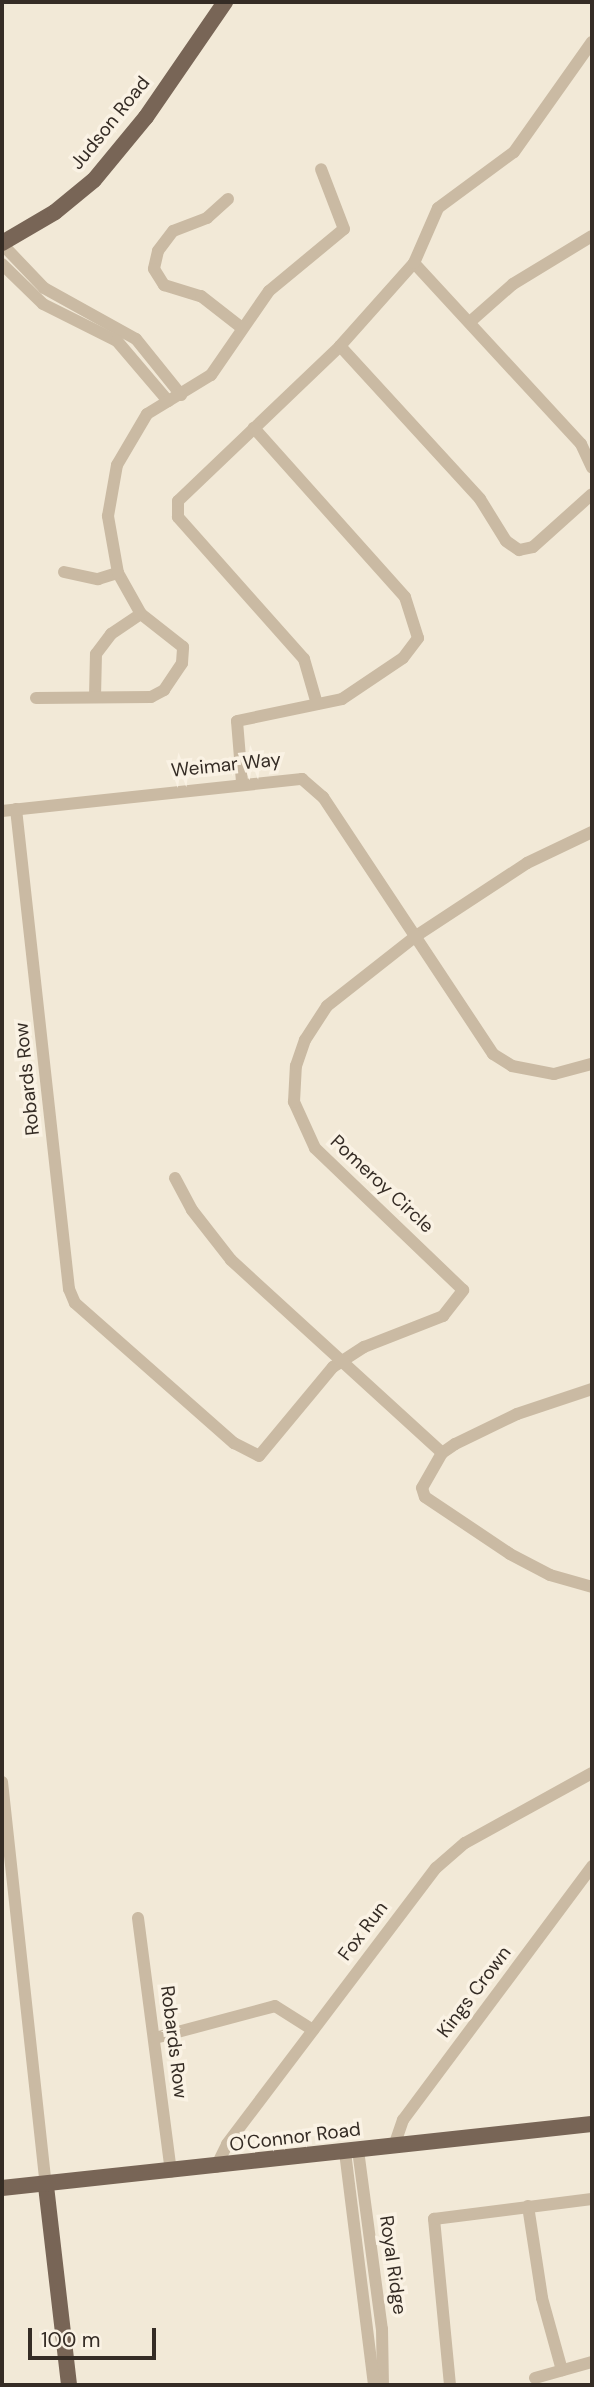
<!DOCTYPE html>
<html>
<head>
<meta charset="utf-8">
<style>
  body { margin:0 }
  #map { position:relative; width:594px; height:2387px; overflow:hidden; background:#f2e9d7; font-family:"DM Sans",sans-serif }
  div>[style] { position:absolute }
  .minor>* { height:12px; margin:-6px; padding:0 6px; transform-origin:6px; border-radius:6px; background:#cabaa3 }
  .major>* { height:16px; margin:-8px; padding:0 8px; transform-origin:8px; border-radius:8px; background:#786556 }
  span { translate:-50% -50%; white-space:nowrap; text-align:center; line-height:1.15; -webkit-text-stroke:7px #faf2e4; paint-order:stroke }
  .street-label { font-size:19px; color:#352c25 }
  .frame { position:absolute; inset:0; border:4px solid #352c25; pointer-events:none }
  .scale { position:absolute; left:28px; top:2328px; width:128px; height:32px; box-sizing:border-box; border:4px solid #352c25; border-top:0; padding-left:9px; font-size:21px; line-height:24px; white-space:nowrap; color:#352c25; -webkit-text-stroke:5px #faf2e4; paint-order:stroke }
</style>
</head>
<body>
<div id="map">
  <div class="minor">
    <div style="left:228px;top:199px;width:28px;rotate:138deg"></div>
    <div style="left:207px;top:218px;width:36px;rotate:159deg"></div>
    <div style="left:173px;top:231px;width:25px;rotate:127deg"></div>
    <div style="left:158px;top:251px;width:18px;rotate:103deg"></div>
    <div style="left:154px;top:269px;width:19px;rotate:58deg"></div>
    <div style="left:164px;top:285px;width:39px;rotate:17deg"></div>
    <div style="left:201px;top:296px;width:52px;rotate:38deg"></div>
    <div style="left:2px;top:244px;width:61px;rotate:46.3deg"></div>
    <div style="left:44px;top:288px;width:105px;rotate:29deg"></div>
    <div style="left:136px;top:339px;width:72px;rotate:51.2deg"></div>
    <div style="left:414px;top:263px;width:246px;rotate:47.3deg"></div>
    <div style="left:581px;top:444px;width:26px;rotate:65deg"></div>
    <div style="left:2px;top:264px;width:57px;rotate:44.3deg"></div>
    <div style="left:43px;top:304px;width:83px;rotate:26.6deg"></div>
    <div style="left:117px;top:341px;width:79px;rotate:49.6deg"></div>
    <div style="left:471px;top:321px;width:56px;rotate:-41.4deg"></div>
    <div style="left:513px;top:284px;width:92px;rotate:-31.3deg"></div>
    <div style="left:340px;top:346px;width:207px;rotate:47.5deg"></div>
    <div style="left:480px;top:499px;width:49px;rotate:58.2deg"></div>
    <div style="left:506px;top:541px;width:16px;rotate:35deg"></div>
    <div style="left:519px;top:550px;width:14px;rotate:-12deg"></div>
    <div style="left:533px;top:547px;width:79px;rotate:-41.9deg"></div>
    <div style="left:64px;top:572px;width:35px;rotate:12deg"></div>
    <div style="left:98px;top:579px;width:21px;rotate:-17deg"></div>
    <div style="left:95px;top:697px;width:43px;rotate:-88.7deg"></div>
    <div style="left:96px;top:654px;width:25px;rotate:-53deg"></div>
    <div style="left:111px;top:634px;width:36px;rotate:-34deg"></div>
    <div style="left:36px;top:698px;width:115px;rotate:-0.5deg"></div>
    <div style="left:151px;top:697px;width:15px;rotate:-28deg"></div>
    <div style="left:164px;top:690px;width:32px;rotate:-56deg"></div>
    <div style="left:182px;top:663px;width:16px;rotate:-86deg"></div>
    <div style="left:183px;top:647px;width:53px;rotate:-141.8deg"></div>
    <div style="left:141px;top:614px;width:47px;rotate:-119.3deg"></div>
    <div style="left:118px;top:573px;width:58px;rotate:-100deg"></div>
    <div style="left:108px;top:516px;width:52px;rotate:-80deg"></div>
    <div style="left:117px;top:465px;width:59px;rotate:-59.5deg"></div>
    <div style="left:147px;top:414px;width:75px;rotate:-31.4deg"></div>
    <div style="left:211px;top:375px;width:102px;rotate:-55.4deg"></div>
    <div style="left:269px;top:291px;width:97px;rotate:-39.6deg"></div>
    <div style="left:344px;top:229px;width:64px;rotate:-111deg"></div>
    <div style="left:317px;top:704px;width:47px;rotate:-106.1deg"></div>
    <div style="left:304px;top:659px;width:190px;rotate:-131.6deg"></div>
    <div style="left:178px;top:517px;width:16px;rotate:-90deg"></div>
    <div style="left:178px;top:501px;width:224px;rotate:-43.7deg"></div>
    <div style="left:340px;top:346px;width:111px;rotate:-48.3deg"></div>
    <div style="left:414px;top:263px;width:60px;rotate:-66.4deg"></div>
    <div style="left:438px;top:208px;width:94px;rotate:-36.4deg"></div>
    <div style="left:514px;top:152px;width:135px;rotate:-54.7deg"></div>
    <div style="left:242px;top:782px;width:61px;rotate:-94.7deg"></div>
    <div style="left:237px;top:721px;width:107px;rotate:-11.8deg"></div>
    <div style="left:342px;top:699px;width:73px;rotate:-33.9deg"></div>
    <div style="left:403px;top:658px;width:25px;rotate:-53deg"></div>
    <div style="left:418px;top:638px;width:43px;rotate:-107.6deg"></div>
    <div style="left:405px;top:597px;width:227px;rotate:-131.8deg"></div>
    <div style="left:16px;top:809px;width:483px;rotate:83.7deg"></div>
    <div style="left:69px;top:1289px;width:15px;rotate:67deg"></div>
    <div style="left:75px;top:1303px;width:212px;rotate:41.4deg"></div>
    <div style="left:234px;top:1443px;width:28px;rotate:27deg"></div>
    <div style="left:259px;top:1456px;width:116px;rotate:-50.3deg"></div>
    <div style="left:333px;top:1367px;width:37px;rotate:-33deg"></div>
    <div style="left:364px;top:1347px;width:85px;rotate:-21.4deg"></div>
    <div style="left:443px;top:1316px;width:33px;rotate:-52deg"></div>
    <div style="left:463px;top:1290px;width:205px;rotate:-136.2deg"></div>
    <div style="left:315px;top:1148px;width:51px;rotate:-114.5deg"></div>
    <div style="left:294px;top:1102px;width:36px;rotate:-87deg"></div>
    <div style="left:296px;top:1066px;width:28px;rotate:-71deg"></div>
    <div style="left:305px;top:1040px;width:40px;rotate:-57.1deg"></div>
    <div style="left:327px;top:1006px;width:113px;rotate:-38.2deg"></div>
    <div style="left:416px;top:936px;width:133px;rotate:-33.3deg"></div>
    <div style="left:527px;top:863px;width:72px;rotate:-25.5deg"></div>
    <div style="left:2px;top:811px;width:302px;rotate:-6.1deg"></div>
    <div style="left:302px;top:779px;width:28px;rotate:41deg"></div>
    <div style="left:323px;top:797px;width:308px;rotate:56.5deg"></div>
    <div style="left:493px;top:1054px;width:22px;rotate:32deg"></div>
    <div style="left:512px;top:1066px;width:43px;rotate:10.8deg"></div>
    <div style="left:554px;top:1074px;width:39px;rotate:-15deg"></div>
    <div style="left:175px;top:1178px;width:36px;rotate:62deg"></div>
    <div style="left:192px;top:1210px;width:63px;rotate:52deg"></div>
    <div style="left:231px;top:1260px;width:286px;rotate:42.4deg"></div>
    <div style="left:592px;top:1389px;width:79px;rotate:161.6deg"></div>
    <div style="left:517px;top:1414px;width:69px;rotate:154.2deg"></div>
    <div style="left:455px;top:1444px;width:16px;rotate:145deg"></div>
    <div style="left:442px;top:1453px;width:40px;rotate:119.7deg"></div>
    <div style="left:422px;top:1488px;width:9px;rotate:72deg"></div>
    <div style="left:425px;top:1497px;width:102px;rotate:33.8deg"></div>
    <div style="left:510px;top:1554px;width:45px;rotate:27.7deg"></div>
    <div style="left:550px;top:1575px;width:44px;rotate:15.9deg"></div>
    <div style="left:2px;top:1782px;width:406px;rotate:83.8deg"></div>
    <div style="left:138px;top:1918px;width:256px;rotate:82.6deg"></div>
    <div style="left:155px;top:2038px;width:124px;rotate:-14.9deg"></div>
    <div style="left:275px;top:2006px;width:45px;rotate:32.3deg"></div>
    <div style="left:394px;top:2146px;width:28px;rotate:-71deg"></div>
    <div style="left:403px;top:2120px;width:317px;rotate:-53.3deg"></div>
    <div style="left:358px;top:2150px;width:181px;rotate:82.4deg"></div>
    <div style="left:382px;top:2329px;width:56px;rotate:89deg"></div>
    <div style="left:345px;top:2152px;width:235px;rotate:82.9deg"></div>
    <div style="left:216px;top:2167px;width:25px;rotate:-64deg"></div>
    <div style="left:227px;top:2144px;width:346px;rotate:-52.9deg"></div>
    <div style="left:436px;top:1868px;width:38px;rotate:-41deg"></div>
    <div style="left:465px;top:1843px;width:145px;rotate:-28.9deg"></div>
    <div style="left:528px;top:2206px;width:93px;rotate:81.3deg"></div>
    <div style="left:542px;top:2298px;width:75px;rotate:74.5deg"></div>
    <div style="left:535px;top:2378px;width:59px;rotate:-15.7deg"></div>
    <div style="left:450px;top:2385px;width:167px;rotate:-95.5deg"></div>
    <div style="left:434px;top:2219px;width:159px;rotate:-7.2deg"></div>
  </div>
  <div class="major">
    <div style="left:2px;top:243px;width:61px;rotate:-30.3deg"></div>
    <div style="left:55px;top:212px;width:50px;rotate:-39.4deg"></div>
    <div style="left:94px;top:180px;width:82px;rotate:-50.5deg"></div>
    <div style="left:146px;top:117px;width:140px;rotate:-55.5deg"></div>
    <div style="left:46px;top:2186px;width:200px;rotate:83.4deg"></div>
    <div style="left:2px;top:2188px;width:593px;rotate:-6.19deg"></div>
  </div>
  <div class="street-label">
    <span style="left:110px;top:123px;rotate:-51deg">Judson Road</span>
    <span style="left:226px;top:765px;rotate:-6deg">Weimar Way</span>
    <span style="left:27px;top:1079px;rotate:-96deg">Robards Row</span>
    <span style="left:382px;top:1184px;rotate:43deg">Pomeroy Circle</span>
    <span style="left:363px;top:1931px;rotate:-53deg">Fox Run</span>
    <span style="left:474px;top:1992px;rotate:-53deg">Kings Crown</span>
    <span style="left:174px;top:2042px;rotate:83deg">Robards Row</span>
    <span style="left:295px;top:2137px;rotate:-7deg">O'Connor Road</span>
    <span style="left:393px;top:2265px;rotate:82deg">Royal Ridge</span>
  </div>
  <div class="frame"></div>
  <div class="scale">100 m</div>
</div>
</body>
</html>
